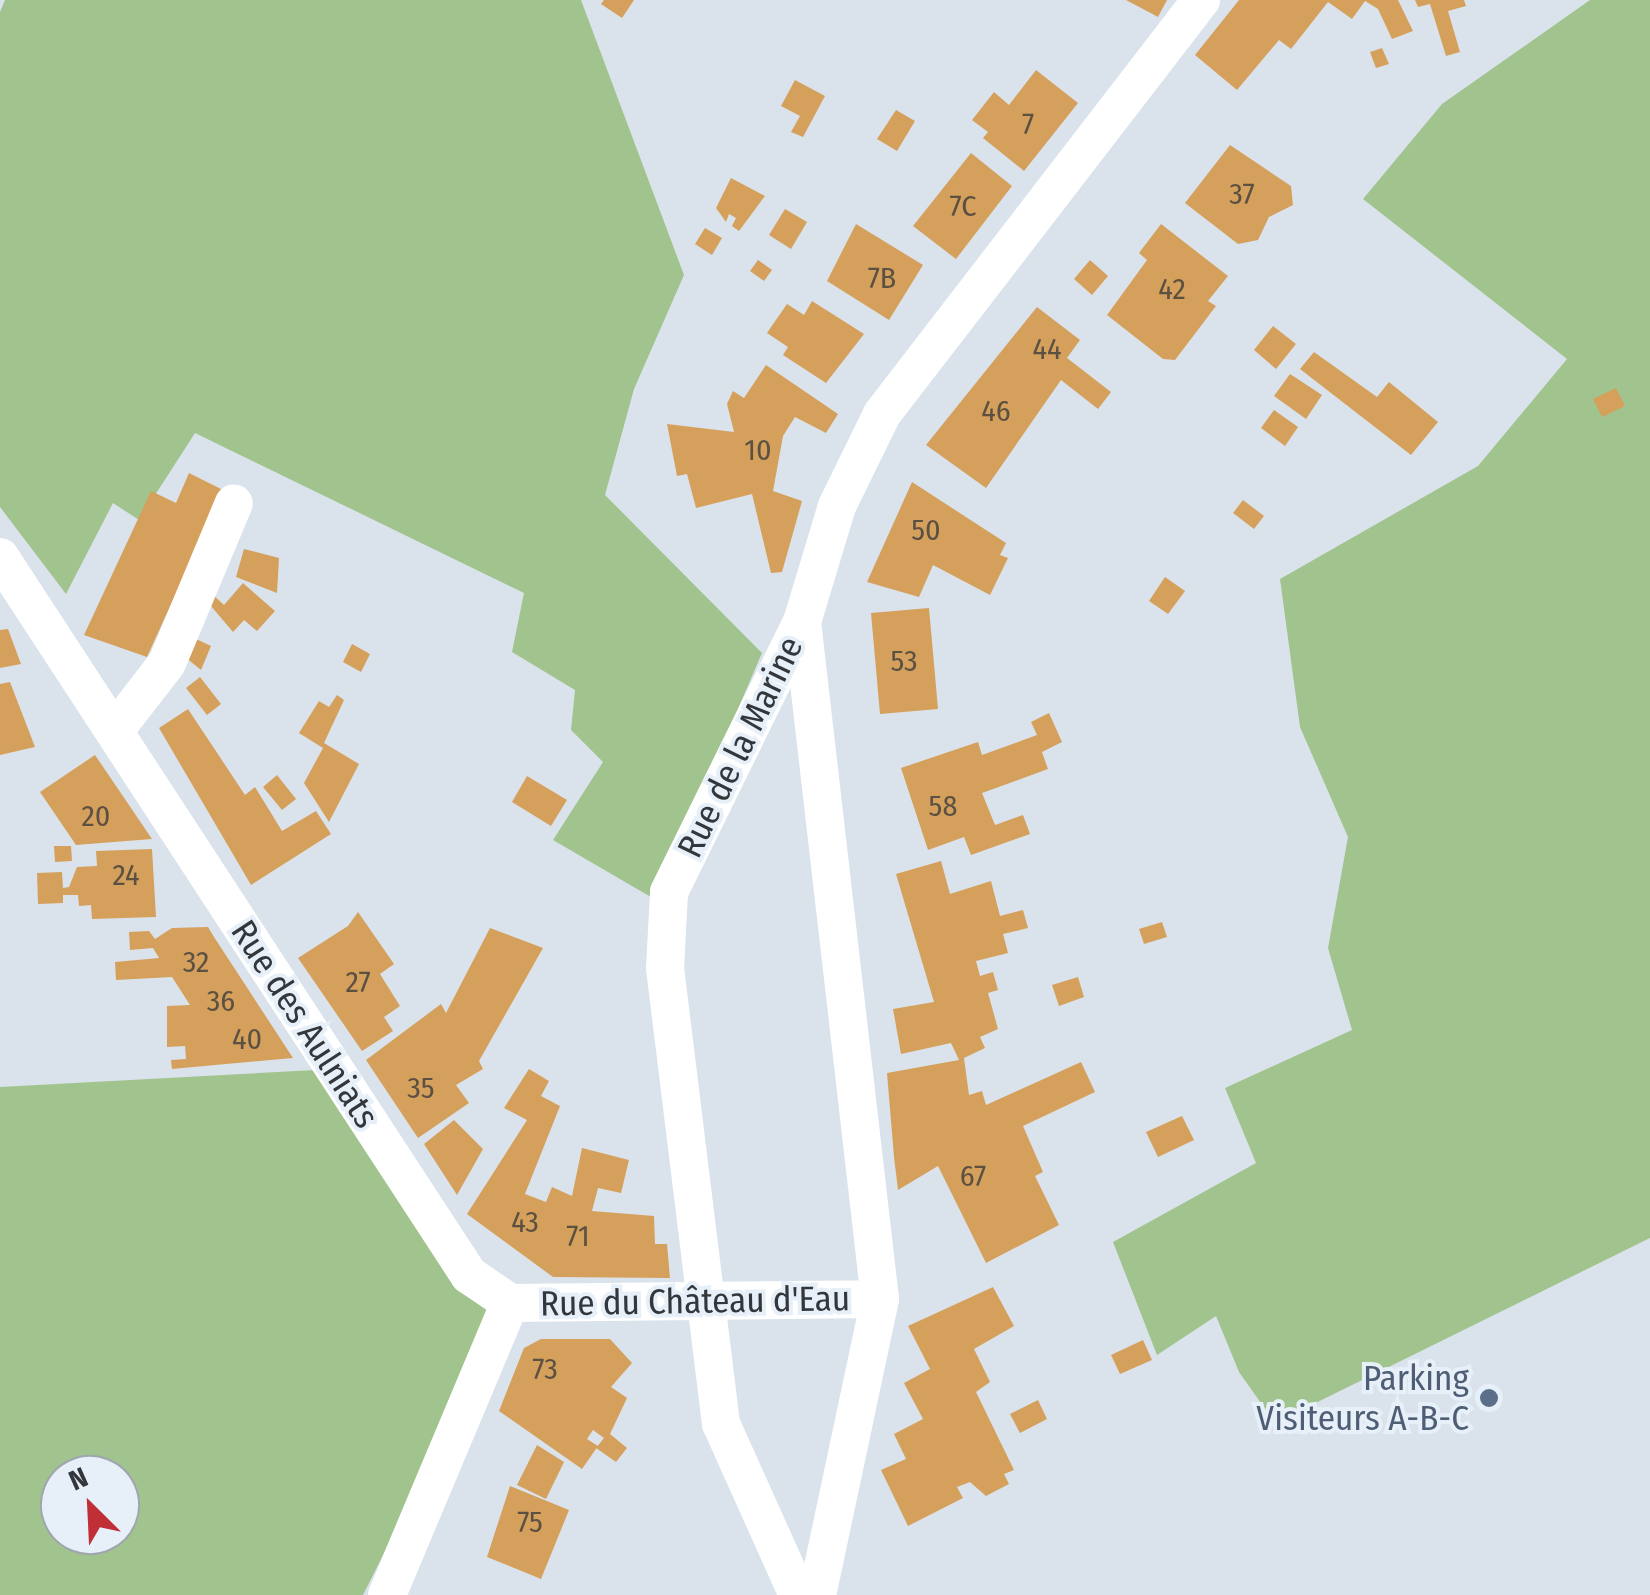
<!DOCTYPE html>
<html>
<head>
<meta charset="utf-8">
<style>
  body { margin:0 }
  #map { position:relative; width:1650px; height:1595px; overflow:hidden; background:#dae3ec; font-family:"Fira Sans Condensed",sans-serif }
  div>[style] { position:absolute }
  .green>* { inset:0; background:#a1c38d }
  .building>* { inset:0; background:#d5a05b }
  .street>* { height:38px; margin:-19px; padding:0 19px; transform-origin:19px; border-radius:19px; background:#fff }
  .dots>* { width:28px; height:28px; translate:-50% -50%; box-sizing:border-box; border:5px solid #e7f0f9; border-radius:50% }
  span { translate:-50% -50%; white-space:nowrap; text-align:center; line-height:1.15; -webkit-text-stroke:8px #e7f0f9; paint-order:stroke }
  .number-label { font-size:30px; color:#5c5042 }
  .number-label span { -webkit-text-stroke-width:0 }
  .street-label { font-size:35px; color:#33363a }
  .service-label { font-size:35px; color:#4e5e75 }
  .right { translate:-100% -50%; text-align:right }
  .north { position:absolute; left:40px; top:1455px; width:100px; height:100px; box-sizing:border-box; background:#e7f0f9; border:2px solid #9fa6ad; border-radius:50%; rotate:336deg; font-size:28px; font-weight:700; line-height:40px; text-align:center; color:#33363a }
  .north::after { content:''; display:block; margin:auto; width:35px; height:45px; background:#bf2f35; clip-path:polygon(50% 0,100% 100%,50% 72%,0 100%) }
</style>
</head>
<body>
<div id="map">
  <div class="green">
    <div style="clip-path:polygon(5px 0,581px 0,684px 275px,634px 389px,605px 495px,762px 653px,656px 900px,553px 840px,603px 762px,571px 730px,575px 690px,512px 652px,524px 593px,195px 433px,139px 520px,113px 503px,66px 594px,0 507px,0 12px)"></div>
    <div style="clip-path:polygon(1590px 0,1650px 0,1650px 1238px,1275px 1423px,1239px 1372px,1216px 1316px,1157px 1355px,1113px 1242px,1256px 1163px,1225px 1088px,1352px 1030px,1328px 948px,1348px 837px,1300px 727px,1280px 579px,1478px 466px,1567px 359px,1363px 199px,1442px 104px)"></div>
    <div style="clip-path:polygon(evenodd,334px 1069px,510px 1303px,363px 1595px,0 1595px,0 1087px,334px 1069px,60px 1475px,120px 1475px,120px 1535px,60px 1535px,60px 1475px)"></div>
  </div>
  <div class="building">
    <div style="clip-path:polygon(604px 0,634px 0,622px 18px,601px 4px)"></div>
    <div style="clip-path:polygon(1126px 0,1167px 0,1158px 17px)"></div>
    <div style="clip-path:polygon(1239px 0,1398px 0,1413px 31px,1392px 39px,1378px 9px,1365px 1px,1352px 19px,1328px 2px,1291px 49px,1279px 40px,1237px 90px,1195px 55px)"></div>
    <div style="clip-path:polygon(1415px 0,1464px 0,1466px 6px,1448px 11px,1460px 52px,1446px 56px,1430px 4px,1418px 7px)"></div>
    <div style="clip-path:polygon(1382px 48px,1389px 64px,1376px 68px,1370px 52px)"></div>
    <div style="clip-path:polygon(1036px 70px,1078px 103px,1024px 171px,983px 138px,988px 132px,972px 120px,994px 92px,1009px 105px)"></div>
    <div style="clip-path:polygon(795px 80px,825px 96px,803px 137px,791px 132px,800px 116px,781px 106px)"></div>
    <div style="clip-path:polygon(896px 110px,915px 121px,897px 151px,877px 139px)"></div>
    <div style="clip-path:polygon(1230px 145px,1291px 186px,1293px 205px,1269px 217px,1258px 240px,1238px 244px,1185px 203px)"></div>
    <div style="clip-path:polygon(971px 153px,1012px 186px,956px 259px,913px 226px)"></div>
    <div style="clip-path:polygon(731px 178px,765px 196px,739px 231px,732px 226px,736px 218px,729px 214px,726px 222px,716px 208px)"></div>
    <div style="clip-path:polygon(785px 209px,807px 222px,791px 249px,769px 235px)"></div>
    <div style="clip-path:polygon(856px 224px,923px 265px,889px 320px,827px 281px)"></div>
    <div style="clip-path:polygon(1161px 224px,1228px 276px,1208px 301px,1216px 306px,1175px 360px,1163px 359px,1107px 315px,1147px 260px,1139px 253px)"></div>
    <div style="clip-path:polygon(705px 228px,722px 238px,712px 255px,695px 244px)"></div>
    <div style="clip-path:polygon(758px 260px,772px 270px,764px 281px,750px 271px)"></div>
    <div style="clip-path:polygon(1090px 260px,1108px 276px,1092px 295px,1074px 279px)"></div>
    <div style="clip-path:polygon(812px 301px,864px 334px,826px 383px,783px 355px,788px 347px,767px 333px,787px 304px,804px 315px)"></div>
    <div style="clip-path:polygon(1037px 307px,1080px 340px,1067px 358px,1111px 392px,1098px 409px,1061px 380px,986px 488px,926px 445px)"></div>
    <div style="clip-path:polygon(1273px 326px,1296px 344px,1276px 369px,1254px 350px)"></div>
    <div style="clip-path:polygon(1314px 352px,1377px 397px,1389px 382px,1438px 422px,1411px 455px,1300px 369px)"></div>
    <div style="clip-path:polygon(766px 365px,838px 414px,826px 433px,795px 417px,783px 436px,773px 491px,802px 501px,782px 572px,771px 573px,752px 494px,696px 508px,687px 474px,677px 476px,667px 424px,734px 432px,727px 404px,733px 391px,744px 398px)"></div>
    <div style="clip-path:polygon(1290px 374px,1322px 395px,1306px 419px,1274px 396px)"></div>
    <div style="clip-path:polygon(1616px 388px,1625px 406px,1602px 417px,1593px 399px)"></div>
    <div style="clip-path:polygon(1274px 410px,1298px 427px,1285px 446px,1261px 428px)"></div>
    <div style="clip-path:polygon(189px 473px,223px 490px,147px 657px,84px 635px,151px 491px,176px 503px)"></div>
    <div style="clip-path:polygon(912px 482px,1006px 543px,1000px 555px,1008px 558px,990px 595px,933px 565px,919px 597px,867px 582px)"></div>
    <div style="clip-path:polygon(1243px 500px,1264px 516px,1254px 529px,1233px 513px)"></div>
    <div style="clip-path:polygon(244px 549px,279px 558px,277px 593px,236px 577px)"></div>
    <div style="clip-path:polygon(1165px 577px,1185px 591px,1168px 614px,1149px 601px)"></div>
    <div style="clip-path:polygon(243px 583px,275px 611px,257px 631px,244px 620px,233px 632px,205px 599px,210px 592px,224px 605px)"></div>
    <div style="clip-path:polygon(929px 608px,938px 709px,880px 714px,871px 613px)"></div>
    <div style="clip-path:polygon(8px 629px,21px 664px,0 668px,0 630px)"></div>
    <div style="clip-path:polygon(194px 638px,211px 646px,201px 670px,185px 657px)"></div>
    <div style="clip-path:polygon(352px 644px,370px 654px,361px 672px,343px 662px)"></div>
    <div style="clip-path:polygon(200px 677px,221px 704px,207px 715px,186px 688px)"></div>
    <div style="clip-path:polygon(10px 682px,35px 747px,0 755px,0 684px)"></div>
    <div style="clip-path:polygon(337px 695px,344px 700px,324px 743px,359px 764px,329px 822px,304px 783px,323px 748px,299px 733px,319px 701px,329px 707px)"></div>
    <div style="clip-path:polygon(188px 709px,245px 795px,255px 787px,282px 831px,316px 811px,331px 834px,251px 885px,159px 728px)"></div>
    <div style="clip-path:polygon(1049px 713px,1062px 742px,1042px 752px,1048px 769px,982px 793px,995px 825px,1023px 815px,1030px 834px,971px 855px,964px 837px,928px 850px,901px 768px,978px 742px,982px 755px,1037px 735px,1031px 722px)"></div>
    <div style="clip-path:polygon(95px 755px,152px 839px,76px 845px,40px 792px)"></div>
    <div style="clip-path:polygon(277px 775px,296px 799px,282px 810px,263px 787px)"></div>
    <div style="clip-path:polygon(527px 776px,567px 800px,551px 826px,512px 802px)"></div>
    <div style="clip-path:polygon(54px 846px,71px 846px,72px 861px,55px 862px)"></div>
    <div style="clip-path:polygon(152px 849px,156px 917px,92px 919px,91px 905px,79px 906px,78px 895px,63px 895px,63px 903px,38px 904px,37px 873px,62px 872px,63px 888px,69px 887px,77px 867px,97px 866px,96px 851px)"></div>
    <div style="clip-path:polygon(941px 861px,950px 894px,991px 881px,1000px 916px,1023px 910px,1028px 928px,1003px 934px,1008px 953px,976px 961px,980px 976px,993px 972px,998px 990px,988px 993px,998px 1029px,980px 1037px,985px 1048px,964px 1058px,969px 1095px,982px 1091px,986px 1105px,1081px 1062px,1095px 1092px,1023px 1126px,1043px 1172px,1035px 1176px,1059px 1225px,986px 1263px,938px 1166px,898px 1190px,894px 1157px,887px 1073px,959px 1060px,951px 1043px,901px 1054px,893px 1009px,934px 1002px,896px 874px)"></div>
    <div style="clip-path:polygon(358px 912px,394px 964px,380px 974px,400px 1006px,384px 1017px,393px 1031px,362px 1051px,298px 958px,348px 926px)"></div>
    <div style="clip-path:polygon(1162px 922px,1167px 937px,1144px 944px,1139px 929px)"></div>
    <div style="clip-path:polygon(208px 927px,214px 937px,293px 1058px,172px 1069px,171px 1060px,186px 1059px,185px 1046px,167px 1047px,167px 1006px,190px 1005px,172px 977px,116px 980px,115px 962px,159px 958px,153px 948px,130px 950px,129px 932px,149px 931px,155px 939px,172px 928px)"></div>
    <div style="clip-path:polygon(490px 928px,543px 948px,479px 1061px,483px 1069px,456px 1085px,469px 1103px,418px 1138px,366px 1060px,441px 1004px,446px 1013px)"></div>
    <div style="clip-path:polygon(1078px 977px,1084px 997px,1059px 1006px,1052px 985px)"></div>
    <div style="clip-path:polygon(529px 1069px,549px 1081px,541px 1096px,560px 1106px,525px 1194px,546px 1202px,552px 1187px,572px 1196px,582px 1148px,629px 1160px,621px 1193px,598px 1188px,592px 1211px,654px 1216px,655px 1244px,667px 1244px,670px 1278px,553px 1277px,467px 1214px,527px 1120px,504px 1108px)"></div>
    <div style="clip-path:polygon(1182px 1116px,1194px 1140px,1158px 1157px,1146px 1132px)"></div>
    <div style="clip-path:polygon(454px 1120px,483px 1149px,457px 1195px,424px 1144px)"></div>
    <div style="clip-path:polygon(993px 1287px,1014px 1326px,974px 1349px,990px 1382px,976px 1392px,1014px 1470px,1004px 1474px,1009px 1484px,986px 1496px,970px 1482px,957px 1487px,963px 1498px,908px 1526px,881px 1470px,906px 1459px,894px 1434px,923px 1419px,904px 1383px,930px 1369px,908px 1326px)"></div>
    <div style="clip-path:polygon(541px 1339px,610px 1339px,632px 1363px,611px 1387px,627px 1398px,610px 1434px,627px 1448px,616px 1462px,596px 1448px,604px 1438px,593px 1430px,587px 1439px,598px 1446px,582px 1469px,499px 1411px,524px 1348px)"></div>
    <div style="clip-path:polygon(1143px 1340px,1152px 1360px,1120px 1374px,1111px 1355px)"></div>
    <div style="clip-path:polygon(1038px 1400px,1047px 1419px,1020px 1433px,1010px 1414px)"></div>
    <div style="clip-path:polygon(537px 1445px,564px 1462px,546px 1499px,517px 1485px)"></div>
    <div style="clip-path:polygon(510px 1486px,569px 1510px,541px 1579px,487px 1557px)"></div>
  </div>
  <div class="street">
    <div style="left:0;top:557px;width:858px;rotate:56.85deg"></div>
    <div style="left:469px;top:1275px;width:50px;rotate:34.3deg"></div>
    <div style="left:802px;top:622px;width:681px;rotate:83.43deg"></div>
    <div style="left:880px;top:1299px;width:303px;rotate:102deg"></div>
    <div style="left:116px;top:729px;width:83px;rotate:-52.3deg"></div>
    <div style="left:167px;top:663px;width:173px;rotate:-67.3deg"></div>
    <div style="left:510px;top:1303px;width:370px;rotate:-0.6deg"></div>
    <div style="left:387px;top:1595px;width:317px;rotate:-67.2deg"></div>
    <div style="left:798px;top:1595px;width:188px;rotate:-114.2deg"></div>
    <div style="left:721px;top:1424px;width:458px;rotate:-97deg"></div>
    <div style="left:665px;top:969px;width:77px;rotate:-87deg"></div>
    <div style="left:669px;top:892px;width:301px;rotate:-63.8deg"></div>
    <div style="left:802px;top:622px;width:121px;rotate:-73.2deg"></div>
    <div style="left:837px;top:506px;width:102px;rotate:-63.9deg"></div>
    <div style="left:882px;top:414px;width:523px;rotate:-52.38deg"></div>
  </div>
  <div class="dots">
    <div style="left:1489px;top:1398px;background:#5c6f8a"></div>
  </div>
  <div class="number-label">
    <span style="left:1028px;top:124px">7</span>
    <span style="left:1242px;top:194px">37</span>
    <span style="left:963px;top:206px">7C</span>
    <span style="left:882px;top:278px">7B</span>
    <span style="left:1172px;top:289px">42</span>
    <span style="left:1047px;top:349px">44</span>
    <span style="left:996px;top:411px">46</span>
    <span style="left:758px;top:450px">10</span>
    <span style="left:926px;top:530px">50</span>
    <span style="left:904px;top:661px">53</span>
    <span style="left:943px;top:806px">58</span>
    <span style="left:96px;top:816px">20</span>
    <span style="left:126px;top:875px">24</span>
    <span style="left:196px;top:962px">32</span>
    <span style="left:358px;top:982px">27</span>
    <span style="left:221px;top:1001px">36</span>
    <span style="left:247px;top:1039px">40</span>
    <span style="left:421px;top:1088px">35</span>
    <span style="left:973px;top:1176px">67</span>
    <span style="left:525px;top:1222px">43</span>
    <span style="left:578px;top:1236px">71</span>
    <span style="left:545px;top:1369px">73</span>
    <span style="left:530px;top:1522px">75</span>
  </div>
  <div class="street-label">
    <span style="left:740px;top:747px;rotate:-64deg">Rue de la Marine</span>
    <span style="left:305px;top:1024px;rotate:57deg">Rue des Aulniats</span>
    <span style="left:695px;top:1301px;rotate:-1deg">Rue du Château d'Eau</span>
  </div>
  <div class="service-label">
    <span class="right" style="left:1469px;top:1398px">Parking<br>Visiteurs A-B-C</span>
  </div>
  <div class="north">N</div>
</div>
</body>
</html>
